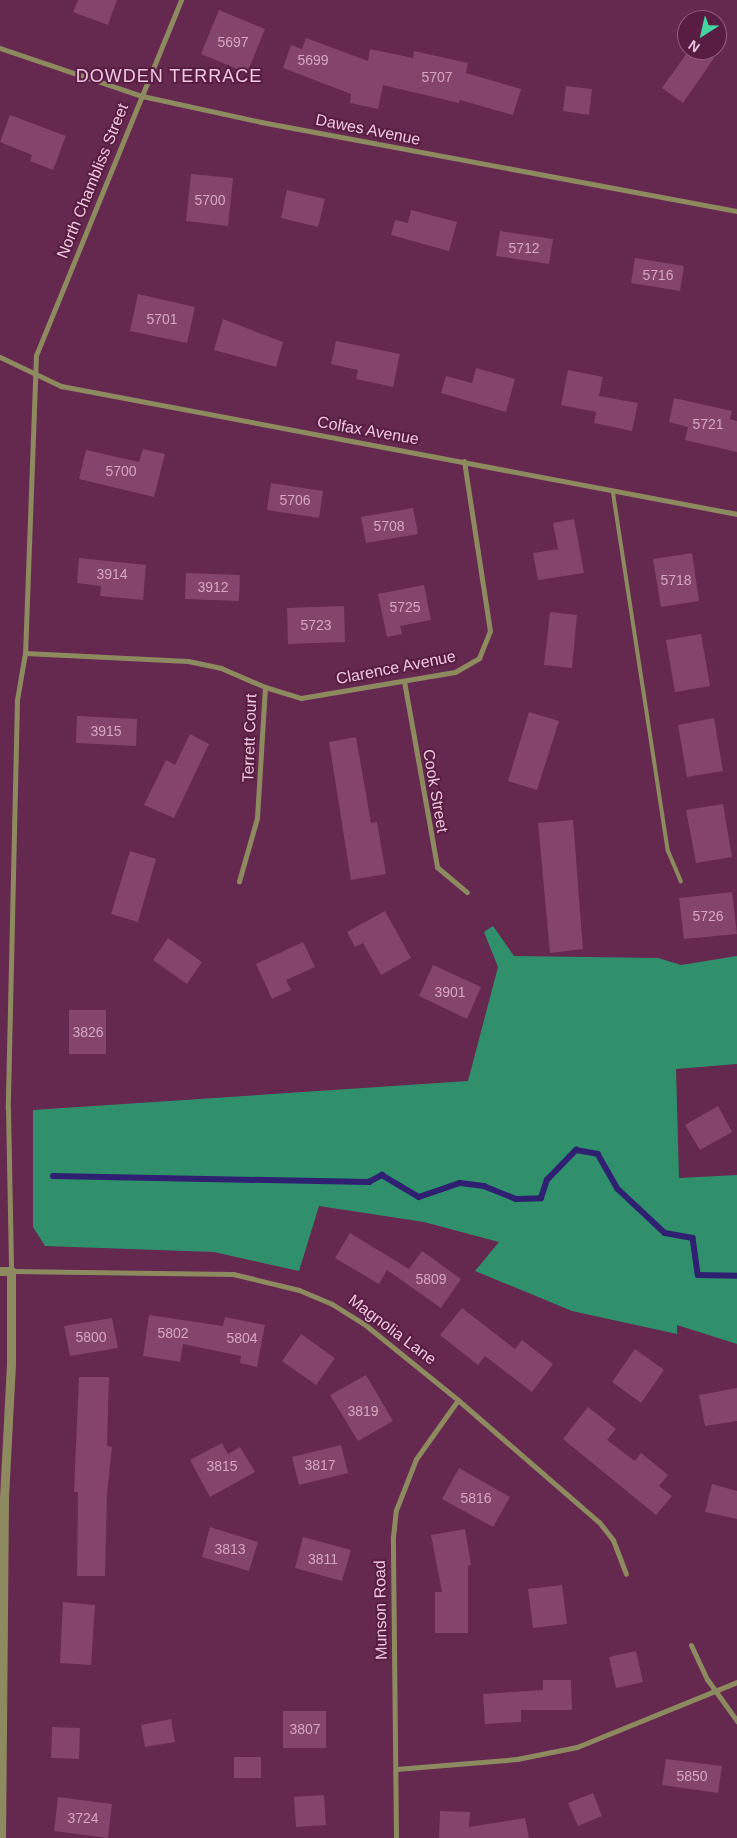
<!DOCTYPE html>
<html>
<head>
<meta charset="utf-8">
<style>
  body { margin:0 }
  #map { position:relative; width:737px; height:1838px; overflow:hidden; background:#65284f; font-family:Helvetica,sans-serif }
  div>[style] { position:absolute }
  .forest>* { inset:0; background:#30906c }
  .stream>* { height:5.5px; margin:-2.75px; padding:0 2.75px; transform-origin:2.75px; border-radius:2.75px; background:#2f2071 }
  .building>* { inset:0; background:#84446b }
  .service>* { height:4px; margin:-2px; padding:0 2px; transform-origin:2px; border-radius:2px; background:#8d8a60 }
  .minor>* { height:5px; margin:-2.5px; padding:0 2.5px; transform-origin:2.5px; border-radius:2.5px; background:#8d8a60 }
  .tertiary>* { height:9px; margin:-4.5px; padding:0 4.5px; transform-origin:4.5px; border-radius:4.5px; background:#8d8a60 }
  span { translate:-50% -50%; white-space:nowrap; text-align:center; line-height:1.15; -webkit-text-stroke:4px #591d44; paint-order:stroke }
  .number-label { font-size:14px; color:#d4a7c0 }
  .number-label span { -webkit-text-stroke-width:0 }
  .street-label { font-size:16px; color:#eec8dd }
  .neighbourhood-label { font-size:18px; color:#eec8dd; letter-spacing:1px }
  .north { position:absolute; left:677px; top:10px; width:50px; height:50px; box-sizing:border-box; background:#591d44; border:1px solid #956181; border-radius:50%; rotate:215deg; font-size:14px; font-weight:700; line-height:20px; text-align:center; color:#eec8dd }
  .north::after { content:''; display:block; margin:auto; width:18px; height:22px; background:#44d49f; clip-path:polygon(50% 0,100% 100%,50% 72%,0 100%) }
</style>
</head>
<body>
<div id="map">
  <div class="forest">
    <div style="clip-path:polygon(493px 926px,514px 956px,658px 958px,681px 965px,737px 956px,737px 1064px,676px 1069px,679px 1178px,737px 1175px,737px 1344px,677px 1325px,677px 1334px,572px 1311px,475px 1271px,499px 1242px,424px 1222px,319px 1206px,299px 1271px,214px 1252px,45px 1246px,33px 1227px,33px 1110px,468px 1081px,498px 967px,484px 932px)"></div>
  </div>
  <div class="stream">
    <div style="left:53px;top:1176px;width:316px;rotate:1.1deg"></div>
    <div style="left:369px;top:1182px;width:15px;rotate:-28deg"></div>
    <div style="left:382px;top:1175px;width:43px;rotate:30.7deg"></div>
    <div style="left:419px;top:1197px;width:43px;rotate:-18.9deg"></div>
    <div style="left:460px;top:1183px;width:24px;rotate:7deg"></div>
    <div style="left:484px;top:1186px;width:35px;rotate:22deg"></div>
    <div style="left:517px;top:1199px;width:24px;rotate:-2deg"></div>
    <div style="left:541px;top:1198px;width:19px;rotate:-72deg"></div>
    <div style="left:547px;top:1180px;width:42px;rotate:-46deg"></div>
    <div style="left:576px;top:1150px;width:22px;rotate:10deg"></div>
    <div style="left:598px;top:1154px;width:40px;rotate:60.3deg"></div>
    <div style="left:618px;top:1189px;width:64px;rotate:43.1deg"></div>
    <div style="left:665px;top:1233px;width:28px;rotate:10deg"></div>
    <div style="left:693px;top:1238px;width:37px;rotate:82deg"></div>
    <div style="left:698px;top:1275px;width:39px;rotate:1deg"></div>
  </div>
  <div class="building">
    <div style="clip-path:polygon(78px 0,117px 0,108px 25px,73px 12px)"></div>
    <div style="clip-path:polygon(219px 10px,265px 29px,247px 73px,201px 54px)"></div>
    <div style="clip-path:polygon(306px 38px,368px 61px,370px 49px,413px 58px,414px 51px,468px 63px,466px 73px,521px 89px,513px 115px,460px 100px,459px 103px,383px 85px,378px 109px,350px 103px,351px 94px,283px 68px,291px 45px,302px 49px)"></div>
    <div style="clip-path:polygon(689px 50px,704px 50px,714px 58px,683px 103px,662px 88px)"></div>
    <div style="clip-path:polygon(566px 86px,592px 89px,589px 115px,563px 111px)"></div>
    <div style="clip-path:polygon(10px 115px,66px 136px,53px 170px,30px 161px,32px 155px,0 142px)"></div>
    <div style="clip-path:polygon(191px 174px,233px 178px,228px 226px,186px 221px)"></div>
    <div style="clip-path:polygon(287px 190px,325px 199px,318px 227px,281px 218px)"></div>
    <div style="clip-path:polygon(411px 210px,457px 222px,449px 251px,391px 235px,395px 220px,408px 223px)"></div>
    <div style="clip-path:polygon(500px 231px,553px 239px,549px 264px,496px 256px)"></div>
    <div style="clip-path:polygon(635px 258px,684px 266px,680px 291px,631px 283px)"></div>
    <div style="clip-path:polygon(138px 294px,195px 307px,187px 343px,130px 331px)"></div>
    <div style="clip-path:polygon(223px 319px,283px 342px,276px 367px,214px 350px)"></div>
    <div style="clip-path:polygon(336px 341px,400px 354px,393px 387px,356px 379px,358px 370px,331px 364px)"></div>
    <div style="clip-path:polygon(476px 368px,515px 379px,506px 412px,441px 393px,446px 376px,472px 383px)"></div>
    <div style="clip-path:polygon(568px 370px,603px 377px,599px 396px,638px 403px,632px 431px,594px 423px,596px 412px,561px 405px)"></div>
    <div style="clip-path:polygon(674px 398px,732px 411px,730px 419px,737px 421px,737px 452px,685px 440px,688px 427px,669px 422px)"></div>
    <div style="clip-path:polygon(143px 449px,165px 454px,154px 497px,79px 479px,86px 450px,139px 462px)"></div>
    <div style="clip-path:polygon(271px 483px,323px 491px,319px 518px,267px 510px)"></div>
    <div style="clip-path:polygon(413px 508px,418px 534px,366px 543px,361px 517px)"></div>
    <div style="clip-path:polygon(574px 519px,584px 573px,538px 580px,533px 553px,558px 549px,553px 523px)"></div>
    <div style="clip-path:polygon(692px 553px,699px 601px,661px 607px,653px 559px)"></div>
    <div style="clip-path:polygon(79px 558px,146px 565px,143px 600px,100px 596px,101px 586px,77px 583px)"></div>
    <div style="clip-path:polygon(186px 573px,240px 575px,239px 601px,185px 599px)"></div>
    <div style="clip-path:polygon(424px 585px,431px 620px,400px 626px,402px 634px,387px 637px,378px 594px)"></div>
    <div style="clip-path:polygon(344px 606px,345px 642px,288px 644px,287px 608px)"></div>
    <div style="clip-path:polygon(550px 612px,577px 615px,572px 668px,544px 665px)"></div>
    <div style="clip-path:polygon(701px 634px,710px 686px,675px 692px,666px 640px)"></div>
    <div style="clip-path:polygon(529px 712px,559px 721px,537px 790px,508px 781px)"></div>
    <div style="clip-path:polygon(77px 716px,137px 719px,136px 746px,76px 743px)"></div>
    <div style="clip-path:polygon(714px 718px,723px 771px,687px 777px,678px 725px)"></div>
    <div style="clip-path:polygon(190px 734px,209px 744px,174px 818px,144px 805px,166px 760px,175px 765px)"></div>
    <div style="clip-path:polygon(356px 737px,371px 823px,377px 822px,386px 874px,351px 880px,329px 742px)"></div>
    <div style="clip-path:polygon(723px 804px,732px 857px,696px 863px,686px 810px)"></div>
    <div style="clip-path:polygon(573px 820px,583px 949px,550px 953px,538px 823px)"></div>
    <div style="clip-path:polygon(130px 851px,156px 859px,138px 922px,111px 914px)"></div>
    <div style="clip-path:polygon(732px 892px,737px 934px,684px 939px,679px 898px)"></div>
    <div style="clip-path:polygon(385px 911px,411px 958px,381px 975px,363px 943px,355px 947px,347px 932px)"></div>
    <div style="clip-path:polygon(168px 938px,202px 962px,187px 984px,153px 960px)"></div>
    <div style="clip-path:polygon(303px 942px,315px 967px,286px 980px,291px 990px,272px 999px,256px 964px)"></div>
    <div style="clip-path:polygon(433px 965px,481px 987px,467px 1019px,419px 996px)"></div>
    <div style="clip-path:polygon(69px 1010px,106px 1010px,106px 1054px,69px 1054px)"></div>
    <div style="clip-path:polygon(718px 1106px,732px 1132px,700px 1150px,685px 1125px)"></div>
    <div style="clip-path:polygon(350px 1233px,409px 1269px,422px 1251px,461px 1279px,441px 1308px,387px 1270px,379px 1284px,335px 1258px)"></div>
    <div style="clip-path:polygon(462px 1308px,515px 1349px,522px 1340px,553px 1364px,532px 1392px,485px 1356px,478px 1365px,440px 1335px)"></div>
    <div style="clip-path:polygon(149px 1315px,223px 1326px,225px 1317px,265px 1325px,257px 1367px,240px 1363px,241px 1356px,183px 1344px,180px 1362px,143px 1356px)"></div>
    <div style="clip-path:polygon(112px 1318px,118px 1348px,70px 1356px,64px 1326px)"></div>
    <div style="clip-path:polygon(301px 1334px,335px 1358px,316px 1385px,282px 1361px)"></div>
    <div style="clip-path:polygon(635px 1349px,664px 1370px,641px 1403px,612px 1382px)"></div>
    <div style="clip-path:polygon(366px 1375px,393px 1421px,358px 1441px,330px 1395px)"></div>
    <div style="clip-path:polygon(79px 1377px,109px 1377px,107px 1446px,112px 1447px,107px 1494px,105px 1576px,77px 1576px,78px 1492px,74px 1492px)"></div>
    <div style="clip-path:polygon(737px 1388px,737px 1421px,705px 1426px,699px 1395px)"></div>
    <div style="clip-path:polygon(588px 1407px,616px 1429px,607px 1440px,635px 1461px,641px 1453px,668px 1475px,659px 1486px,672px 1496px,656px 1515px,563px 1439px)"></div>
    <div style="clip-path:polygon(222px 1443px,228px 1454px,240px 1447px,255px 1472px,210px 1497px,190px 1460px)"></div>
    <div style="clip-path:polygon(341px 1445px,348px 1473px,299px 1485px,292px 1457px)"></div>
    <div style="clip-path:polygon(459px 1468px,510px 1497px,493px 1527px,442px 1499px)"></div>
    <div style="clip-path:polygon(712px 1484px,737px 1491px,737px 1519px,705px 1512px)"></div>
    <div style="clip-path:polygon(210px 1527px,258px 1542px,249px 1571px,202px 1557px)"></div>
    <div style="clip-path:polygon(465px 1529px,471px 1565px,468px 1566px,468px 1633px,435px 1633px,435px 1592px,442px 1592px,431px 1535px)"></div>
    <div style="clip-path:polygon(303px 1537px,351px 1550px,342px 1581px,295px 1568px)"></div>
    <div style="clip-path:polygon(562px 1585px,567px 1624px,533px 1628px,528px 1589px)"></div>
    <div style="clip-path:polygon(63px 1602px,95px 1605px,91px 1665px,60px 1663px)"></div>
    <div style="clip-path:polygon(636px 1651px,643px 1682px,616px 1688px,609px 1657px)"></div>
    <div style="clip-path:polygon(543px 1680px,571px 1680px,572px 1710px,521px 1710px,521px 1722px,485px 1724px,483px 1694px,543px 1690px)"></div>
    <div style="clip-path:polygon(283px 1711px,326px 1711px,326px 1748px,283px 1748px)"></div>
    <div style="clip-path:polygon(171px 1719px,175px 1742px,145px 1747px,141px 1725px)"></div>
    <div style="clip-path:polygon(52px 1727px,80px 1728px,79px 1759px,51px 1758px)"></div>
    <div style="clip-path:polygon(234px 1757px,261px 1757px,261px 1778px,234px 1778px)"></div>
    <div style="clip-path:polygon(666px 1759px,722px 1766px,718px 1793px,662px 1785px)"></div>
    <div style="clip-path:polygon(593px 1793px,602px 1816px,578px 1826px,568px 1803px)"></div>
    <div style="clip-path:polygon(324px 1795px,326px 1825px,296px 1827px,294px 1797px)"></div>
    <div style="clip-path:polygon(58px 1797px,112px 1804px,108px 1838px,54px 1831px)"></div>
    <div style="clip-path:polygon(440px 1811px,470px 1812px,469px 1827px,525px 1818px,529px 1838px,439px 1838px)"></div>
  </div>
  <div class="service">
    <div style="left:613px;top:493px;width:362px;rotate:81.3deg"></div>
    <div style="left:668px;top:851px;width:33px;rotate:67deg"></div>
  </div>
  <div class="minor">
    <div style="left:181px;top:0;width:383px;rotate:112.2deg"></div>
    <div style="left:36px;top:355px;width:298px;rotate:92.1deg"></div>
    <div style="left:25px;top:653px;width:48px;rotate:99.7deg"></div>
    <div style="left:17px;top:700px;width:409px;rotate:91.3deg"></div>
    <div style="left:8px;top:1109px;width:162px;rotate:88.9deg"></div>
    <div style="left:11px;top:1271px;width:222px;rotate:0.8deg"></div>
    <div style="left:233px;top:1274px;width:68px;rotate:13.6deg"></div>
    <div style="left:299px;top:1290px;width:36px;rotate:23deg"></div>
    <div style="left:332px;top:1304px;width:36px;rotate:32deg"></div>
    <div style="left:363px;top:1323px;width:122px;rotate:39deg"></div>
    <div style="left:458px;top:1400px;width:186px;rotate:40.9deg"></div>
    <div style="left:599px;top:1522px;width:23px;rotate:52deg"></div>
    <div style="left:613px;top:1540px;width:36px;rotate:69deg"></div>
    <div style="left:0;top:48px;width:150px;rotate:18.7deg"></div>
    <div style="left:142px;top:96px;width:122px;rotate:12.3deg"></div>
    <div style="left:261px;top:122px;width:484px;rotate:10.6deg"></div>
    <div style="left:0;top:357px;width:68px;rotate:25.4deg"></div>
    <div style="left:61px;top:386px;width:688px;rotate:10.72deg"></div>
    <div style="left:25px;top:653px;width:163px;rotate:2.8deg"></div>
    <div style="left:188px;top:661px;width:34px;rotate:12deg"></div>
    <div style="left:221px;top:668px;width:48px;rotate:23.4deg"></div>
    <div style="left:265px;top:687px;width:131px;rotate:93.5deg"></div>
    <div style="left:257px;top:818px;width:66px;rotate:105.9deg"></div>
    <div style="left:404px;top:681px;width:189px;rotate:79.9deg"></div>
    <div style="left:437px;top:867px;width:39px;rotate:40deg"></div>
    <div style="left:265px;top:687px;width:38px;rotate:17deg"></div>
    <div style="left:301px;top:698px;width:156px;rotate:-9.6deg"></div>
    <div style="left:455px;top:672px;width:28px;rotate:-30deg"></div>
    <div style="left:479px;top:658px;width:29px;rotate:-68deg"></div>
    <div style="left:490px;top:631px;width:172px;rotate:-98.7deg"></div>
    <div style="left:691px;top:1645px;width:38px;rotate:65deg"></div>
    <div style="left:707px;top:1679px;width:52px;rotate:54.5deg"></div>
    <div style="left:396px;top:1769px;width:121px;rotate:-4.7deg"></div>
    <div style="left:517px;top:1759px;width:61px;rotate:-11.3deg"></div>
    <div style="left:577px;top:1747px;width:173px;rotate:-22.1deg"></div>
    <div style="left:396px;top:1838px;width:301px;rotate:-90.6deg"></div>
    <div style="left:393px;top:1537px;width:27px;rotate:-84deg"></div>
    <div style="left:396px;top:1510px;width:55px;rotate:-68.6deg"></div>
    <div style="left:416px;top:1459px;width:72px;rotate:-54.6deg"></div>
  </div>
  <div class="tertiary">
    <div style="left:0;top:1271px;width:11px"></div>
    <div style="left:11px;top:1271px;width:93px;rotate:90deg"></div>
    <div style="left:11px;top:1364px;width:135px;rotate:93deg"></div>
    <div style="left:4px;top:1499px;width:339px;rotate:90.5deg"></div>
  </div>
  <div class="number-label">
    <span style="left:233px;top:42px">5697</span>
    <span style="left:313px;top:60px">5699</span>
    <span style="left:437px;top:77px">5707</span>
    <span style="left:210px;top:200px">5700</span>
    <span style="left:524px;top:248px">5712</span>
    <span style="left:658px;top:275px">5716</span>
    <span style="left:162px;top:319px">5701</span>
    <span style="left:708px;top:424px">5721</span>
    <span style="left:121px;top:471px">5700</span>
    <span style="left:295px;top:500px">5706</span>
    <span style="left:389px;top:526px">5708</span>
    <span style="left:112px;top:574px">3914</span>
    <span style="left:676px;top:580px">5718</span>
    <span style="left:213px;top:587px">3912</span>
    <span style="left:405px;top:607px">5725</span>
    <span style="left:316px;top:625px">5723</span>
    <span style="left:106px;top:731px">3915</span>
    <span style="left:708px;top:916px">5726</span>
    <span style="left:450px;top:992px">3901</span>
    <span style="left:88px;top:1032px">3826</span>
    <span style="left:431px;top:1279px">5809</span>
    <span style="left:173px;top:1333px">5802</span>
    <span style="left:91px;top:1337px">5800</span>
    <span style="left:242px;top:1338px">5804</span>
    <span style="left:363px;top:1411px">3819</span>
    <span style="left:320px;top:1465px">3817</span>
    <span style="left:222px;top:1466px">3815</span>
    <span style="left:476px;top:1498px">5816</span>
    <span style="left:230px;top:1549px">3813</span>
    <span style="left:323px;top:1559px">3811</span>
    <span style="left:305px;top:1729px">3807</span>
    <span style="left:692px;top:1776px">5850</span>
    <span style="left:83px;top:1818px">3724</span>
  </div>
  <div class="street-label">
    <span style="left:368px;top:130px;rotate:11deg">Dawes Avenue</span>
    <span style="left:93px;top:181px;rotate:-68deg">North Chambliss Street</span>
    <span style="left:368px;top:431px;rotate:10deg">Colfax Avenue</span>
    <span style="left:396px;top:668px;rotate:-11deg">Clarence Avenue</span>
    <span style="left:250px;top:738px;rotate:-88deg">Terrett Court</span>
    <span style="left:435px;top:791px;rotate:80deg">Cook Street</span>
    <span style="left:392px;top:1330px;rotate:37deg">Magnolia Lane</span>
    <span style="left:381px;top:1610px;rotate:-91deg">Munson Road</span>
  </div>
  <div class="neighbourhood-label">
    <span style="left:169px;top:76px">DOWDEN TERRACE</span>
  </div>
  <div class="north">N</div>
</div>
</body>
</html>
